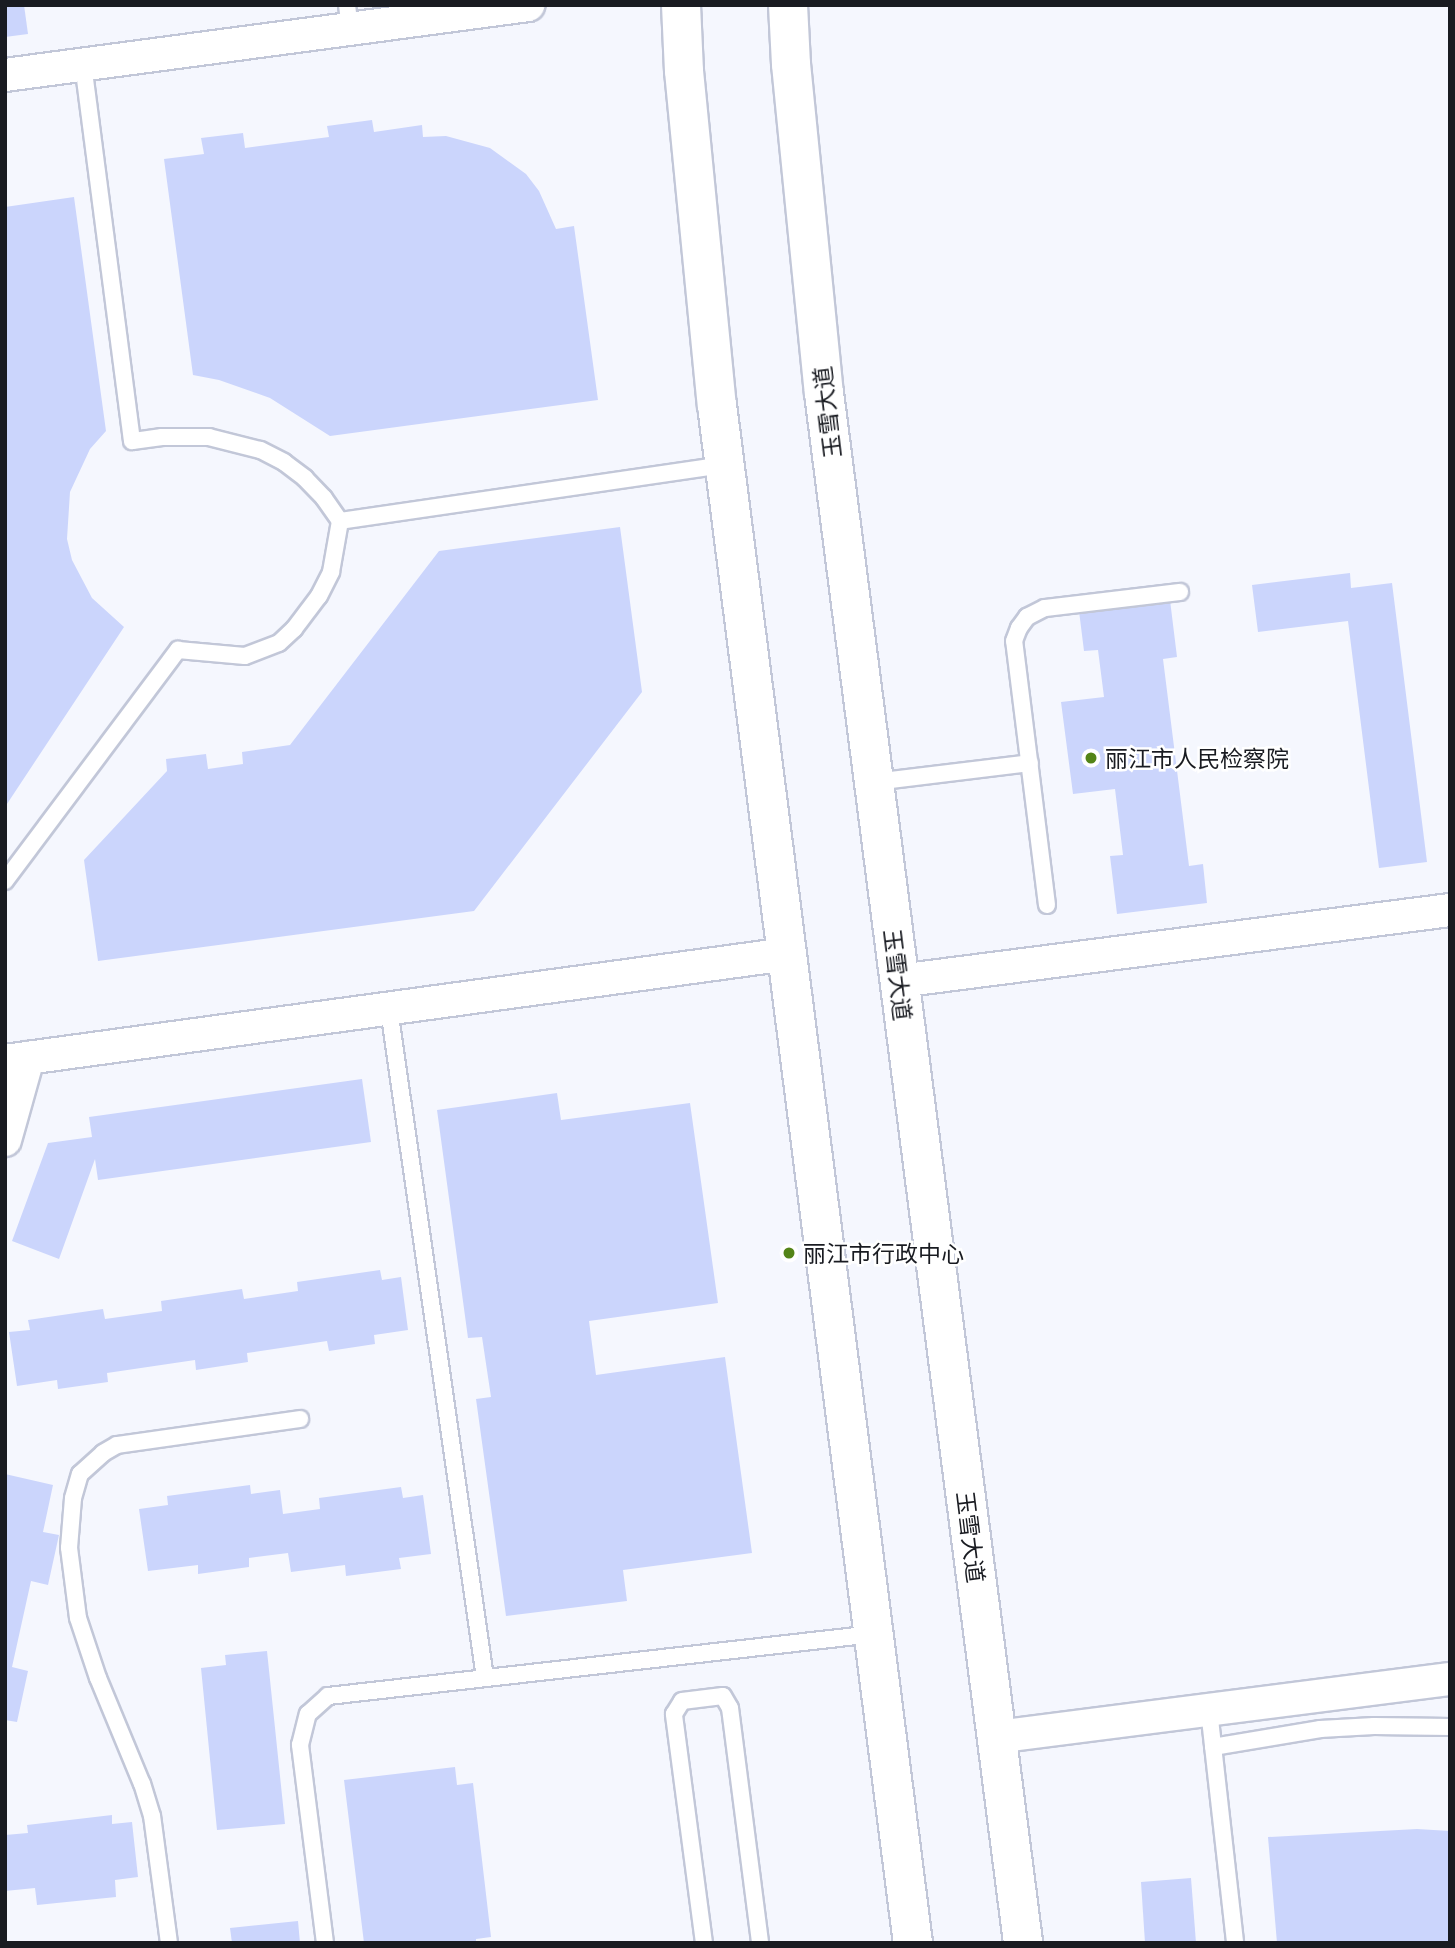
<!DOCTYPE html>
<html>
<head>
<meta charset="utf-8">
<style>
  body { margin:0 }
  #map { position:relative; width:1455px; height:1948px; overflow:hidden; background:#f5f7fe; font-family:"IBM Plex Sans","Noto Sans SC",sans-serif }
  div>[style] { position:absolute }
  .building>* { inset:0; background:#cbd5fc }
  .roads { filter:drop-shadow(2px 0 #c2c7d8) drop-shadow(-2px 0 #c2c7d8) drop-shadow(0 2px #c2c7d8) drop-shadow(0 -2px #c2c7d8) }
  .service>* { height:16px; margin:-8px; padding:0 8px; transform-origin:8px; border-radius:8px; background:#fff }
  .minor>* { height:32px; margin:-16px; padding:0 16px; transform-origin:16px; border-radius:16px; background:#fff }
  .secondary>* { height:38px; margin:-19px; padding:0 19px; transform-origin:19px; border-radius:19px; background:#fff }
  .dots>* { width:19px; height:19px; translate:-50% -50%; box-sizing:border-box; border:4px solid #fff; border-radius:50% }
  span { translate:-50% -50%; white-space:nowrap; text-align:center; line-height:1.15; -webkit-text-stroke:5px #fff; paint-order:stroke }
  .street-label { font-size:23px; color:#191b21 }
  .poi-label { font-size:23px; color:#191b21 }
  .left { translate:0 -50%; text-align:left }
  .frame { position:absolute; inset:0; border:7px solid #191b21; pointer-events:none }
</style>
</head>
<body>
<div id="map">
  <div class="building">
    <div style="clip-path:polygon(5px 5px,24px 5px,28px 34px,5px 37px)"></div>
    <div style="clip-path:polygon(372px 120px,374px 132px,422px 125px,423px 137px,446px 136px,490px 148px,526px 174px,539px 191px,556px 229px,574px 226px,598px 400px,330px 436px,270px 398px,219px 380px,193px 375px,164px 159px,204px 154px,201px 138px,243px 133px,245px 148px,329px 137px,327px 126px)"></div>
    <div style="clip-path:polygon(74px 197px,106px 431px,90px 449px,70px 492px,67px 539px,72px 560px,92px 598px,124px 627px,5px 807px,5px 207px)"></div>
    <div style="clip-path:polygon(620px 527px,642px 692px,474px 911px,98px 961px,84px 860px,167px 771px,166px 759px,206px 754px,208px 769px,243px 764px,242px 752px,290px 745px,439px 551px)"></div>
    <div style="clip-path:polygon(1350px 573px,1351px 588px,1392px 583px,1427px 862px,1379px 868px,1348px 621px,1258px 632px,1252px 585px)"></div>
    <div style="clip-path:polygon(1170px 600px,1177px 657px,1163px 659px,1189px 866px,1203px 864px,1207px 903px,1117px 914px,1110px 856px,1123px 855px,1115px 789px,1073px 794px,1061px 702px,1104px 697px,1098px 650px,1084px 651px,1079px 611px)"></div>
    <div style="clip-path:polygon(362px 1079px,371px 1142px,98px 1180px,95px 1159px,59px 1259px,12px 1241px,48px 1143px,92px 1137px,89px 1117px)"></div>
    <div style="clip-path:polygon(557px 1093px,561px 1120px,690px 1103px,718px 1303px,589px 1321px,596px 1375px,725px 1357px,752px 1553px,623px 1570px,627px 1601px,506px 1616px,476px 1399px,491px 1397px,482px 1337px,468px 1338px,437px 1110px)"></div>
    <div style="clip-path:polygon(380px 1270px,382px 1280px,401px 1277px,408px 1330px,374px 1335px,375px 1344px,329px 1351px,327px 1341px,247px 1353px,248px 1362px,196px 1370px,195px 1360px,107px 1373px,108px 1382px,58px 1389px,57px 1380px,17px 1386px,9px 1332px,30px 1330px,28px 1320px,103px 1309px,105px 1319px,162px 1311px,161px 1301px,242px 1289px,244px 1299px,298px 1291px,297px 1282px)"></div>
    <div style="clip-path:polygon(5px 1474px,53px 1485px,43px 1532px,59px 1535px,48px 1585px,31px 1581px,12px 1667px,28px 1671px,17px 1722px,5px 1720px)"></div>
    <div style="clip-path:polygon(250px 1485px,251px 1494px,280px 1490px,283px 1514px,320px 1509px,319px 1498px,401px 1487px,403px 1498px,423px 1495px,431px 1554px,399px 1558px,401px 1569px,346px 1576px,345px 1565px,291px 1572px,288px 1553px,249px 1558px,249px 1567px,198px 1574px,198px 1565px,148px 1571px,139px 1509px,168px 1505px,167px 1496px)"></div>
    <div style="clip-path:polygon(267px 1651px,285px 1824px,217px 1830px,201px 1668px,226px 1665px,225px 1655px)"></div>
    <div style="clip-path:polygon(455px 1767px,457px 1785px,473px 1783px,491px 1937px,476px 1939px,476px 1943px,364px 1943px,344px 1780px)"></div>
    <div style="clip-path:polygon(112px 1815px,112px 1824px,132px 1822px,138px 1877px,115px 1880px,116px 1897px,37px 1905px,35px 1888px,5px 1891px,5px 1835px,28px 1833px,27px 1825px)"></div>
    <div style="clip-path:polygon(1417px 1829px,1450px 1831px,1450px 1943px,1277px 1943px,1268px 1837px)"></div>
    <div style="clip-path:polygon(1191px 1878px,1196px 1943px,1145px 1943px,1141px 1882px)"></div>
    <div style="clip-path:polygon(298px 1921px,300px 1943px,232px 1943px,230px 1928px)"></div>
  </div>
  <div class="roads">
    <div class="service">
      <div style="left:347px;top:5px;width:24px;rotate:83deg"></div>
      <div style="left:340px;top:521px;width:389px;rotate:-8.3deg"></div>
      <div style="left:874px;top:782px;width:157px;rotate:-6.9deg"></div>
      <div style="left:5px;top:881px;width:289px;rotate:-53.2deg"></div>
      <div style="left:178px;top:650px;width:67px;rotate:5.1deg"></div>
      <div style="left:245px;top:656px;width:36px;rotate:-21deg"></div>
      <div style="left:279px;top:643px;width:21px;rotate:-43deg"></div>
      <div style="left:294px;top:629px;width:41px;rotate:-52.9deg"></div>
      <div style="left:319px;top:596px;width:27px;rotate:-63deg"></div>
      <div style="left:331px;top:572px;width:52px;rotate:-80deg"></div>
      <div style="left:340px;top:521px;width:28px;rotate:-125deg"></div>
      <div style="left:324px;top:498px;width:28px;rotate:-134deg"></div>
      <div style="left:305px;top:478px;width:26px;rotate:-143deg"></div>
      <div style="left:284px;top:462px;width:27px;rotate:-153deg"></div>
      <div style="left:260px;top:450px;width:53px;rotate:-165.7deg"></div>
      <div style="left:209px;top:437px;width:47px;rotate:180deg"></div>
      <div style="left:162px;top:437px;width:30px;rotate:172deg"></div>
      <div style="left:132px;top:441px;width:379px;rotate:-97.4deg"></div>
      <div style="left:1047px;top:905px;width:266px;rotate:-97.1deg"></div>
      <div style="left:1014px;top:641px;width:14px;rotate:-69deg"></div>
      <div style="left:1019px;top:628px;width:14px;rotate:-54deg"></div>
      <div style="left:1027px;top:617px;width:20px;rotate:-27deg"></div>
      <div style="left:1045px;top:608px;width:136px;rotate:-6.8deg"></div>
      <div style="left:389px;top:1009px;width:676px;rotate:81.83deg"></div>
      <div style="left:1209px;top:1710px;width:234px;rotate:83.6deg"></div>
      <div style="left:1213px;top:1747px;width:109px;rotate:-9.5deg"></div>
      <div style="left:1320px;top:1729px;width:54px;rotate:-3.2deg"></div>
      <div style="left:1374px;top:1726px;width:76px;rotate:0.8deg"></div>
      <div style="left:169px;top:1943px;width:128px;rotate:-97.6deg"></div>
      <div style="left:152px;top:1816px;width:34px;rotate:-107deg"></div>
      <div style="left:142px;top:1784px;width:115px;rotate:-112.5deg"></div>
      <div style="left:98px;top:1678px;width:63px;rotate:-108.4deg"></div>
      <div style="left:78px;top:1618px;width:71px;rotate:-97.3deg"></div>
      <div style="left:69px;top:1548px;width:50px;rotate:-85.4deg"></div>
      <div style="left:73px;top:1498px;width:25px;rotate:-74deg"></div>
      <div style="left:80px;top:1474px;width:31px;rotate:-42deg"></div>
      <div style="left:103px;top:1453px;width:16px;rotate:-30deg"></div>
      <div style="left:117px;top:1445px;width:185px;rotate:-8.1deg"></div>
      <div style="left:325px;top:1943px;width:200px;rotate:-97.2deg"></div>
      <div style="left:300px;top:1745px;width:32px;rotate:-76deg"></div>
      <div style="left:308px;top:1714px;width:27px;rotate:-42deg"></div>
      <div style="left:328px;top:1696px;width:550px;rotate:-6.48deg"></div>
      <div style="left:704px;top:1943px;width:231px;rotate:-97.5deg"></div>
      <div style="left:674px;top:1714px;width:15px;rotate:-58deg"></div>
      <div style="left:682px;top:1701px;width:41px;rotate:-7deg"></div>
      <div style="left:723px;top:1696px;width:14px;rotate:60deg"></div>
      <div style="left:730px;top:1708px;width:237px;rotate:82.7deg"></div>
    </div>
    <div class="minor">
      <div style="left:5px;top:75px;width:528px;rotate:-7.62deg"></div>
      <div style="left:899px;top:981px;width:556px;rotate:-7.34deg"></div>
      <div style="left:5px;top:1061px;width:789px;rotate:-7.79deg"></div>
      <div style="left:5px;top:1140px;width:85px;rotate:-74.3deg"></div>
      <div style="left:996px;top:1737px;width:458px;rotate:-7.3deg"></div>
    </div>
    <div class="secondary">
      <div style="left:681px;top:5px;width:66px;rotate:87.4deg"></div>
      <div style="left:684px;top:71px;width:336px;rotate:84.4deg"></div>
      <div style="left:717px;top:405px;width:1550px;rotate:82.74deg"></div>
      <div style="left:788px;top:5px;width:59px;rotate:87.1deg"></div>
      <div style="left:791px;top:64px;width:331px;rotate:84.3deg"></div>
      <div style="left:824px;top:393px;width:1563px;rotate:82.68deg"></div>
    </div>
  </div>
  <div class="dots">
    <div style="left:1091px;top:758px;background:#538417"></div>
    <div style="left:789px;top:1253px;background:#538417"></div>
  </div>
  <div class="street-label">
    <span style="left:827px;top:412px;rotate:-97deg">玉雪大道</span>
    <span style="left:898px;top:975px;rotate:83deg">玉雪大道</span>
    <span style="left:971px;top:1537px;rotate:83deg">玉雪大道</span>
  </div>
  <div class="poi-label">
    <span class="left" style="left:1105px;top:758px">丽江市人民检察院</span>
    <span class="left" style="left:803px;top:1253px">丽江市行政中心</span>
  </div>
  <div class="frame"></div>
</div>
</body>
</html>
